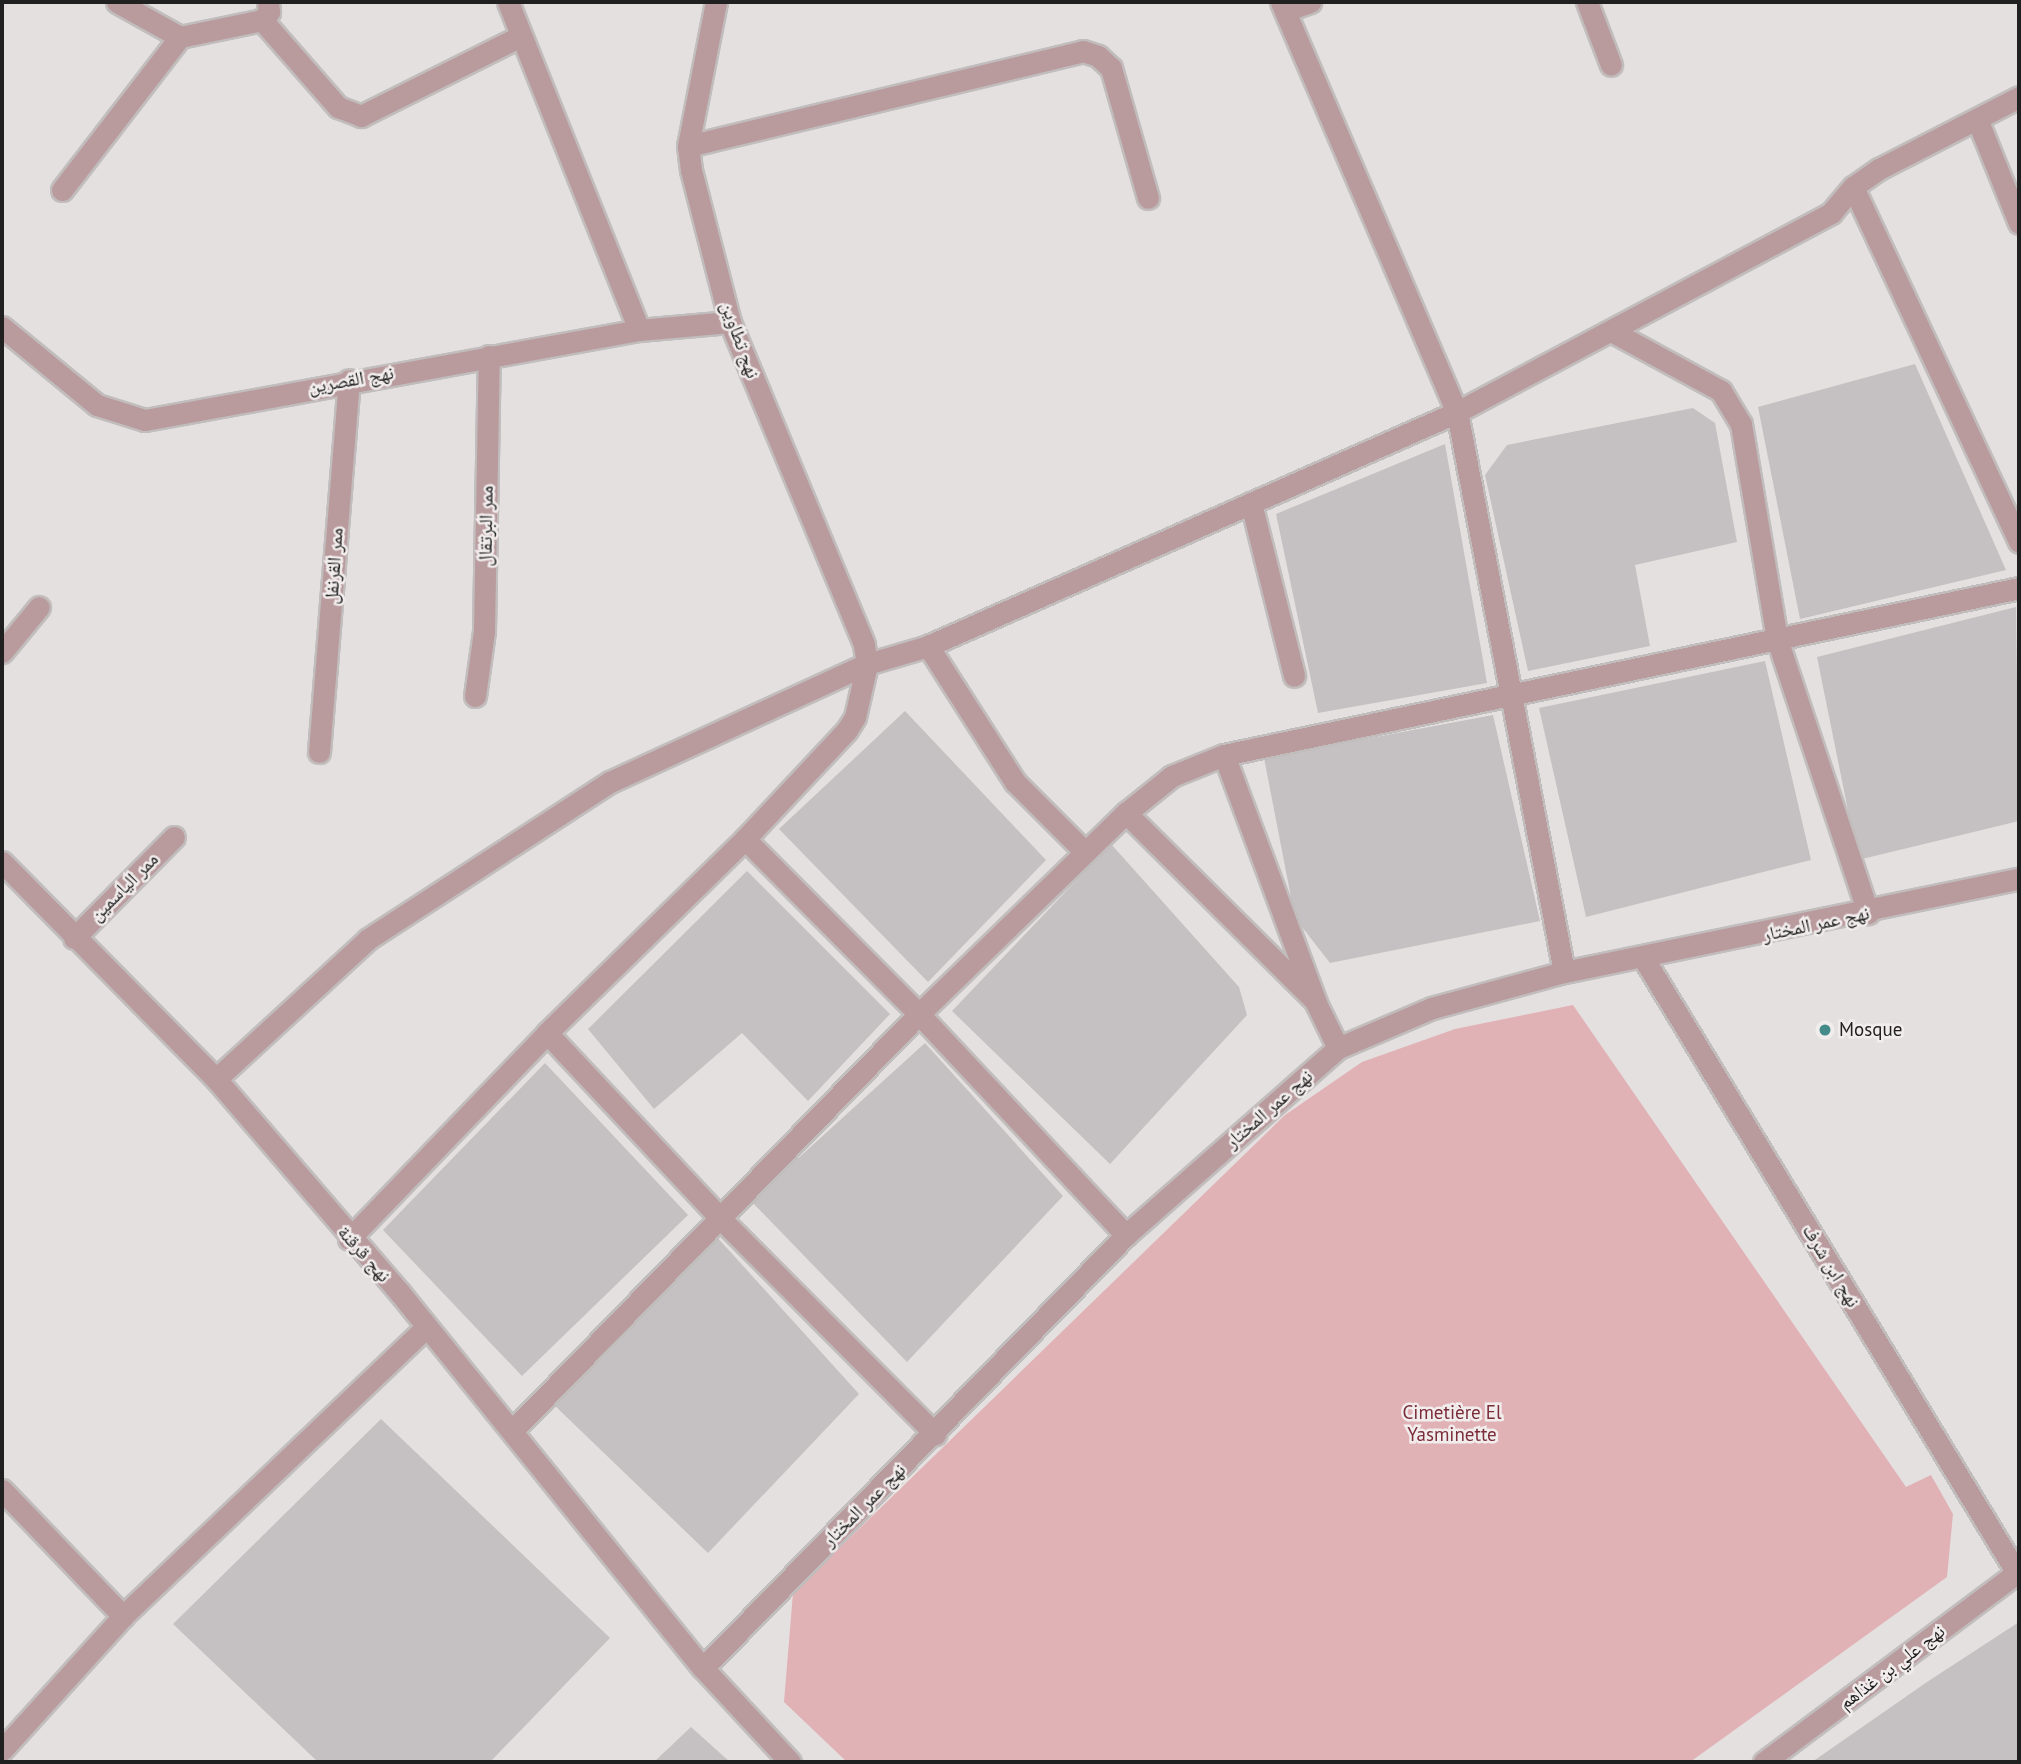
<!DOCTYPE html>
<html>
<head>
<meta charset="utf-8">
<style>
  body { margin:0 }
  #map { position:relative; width:2021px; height:1764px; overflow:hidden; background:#e5e0e0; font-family:"PT Sans","Noto Naskh Arabic",sans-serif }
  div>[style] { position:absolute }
  .green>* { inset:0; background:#e0b1b5 }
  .building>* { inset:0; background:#c5c0c1 }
  .roads { filter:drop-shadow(2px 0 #c2bdbd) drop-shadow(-2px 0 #c2bdbd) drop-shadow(0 2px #c2bdbd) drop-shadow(0 -2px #c2bdbd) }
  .minor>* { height:21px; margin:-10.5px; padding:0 10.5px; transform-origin:10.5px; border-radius:10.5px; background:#b99b9e }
  .dots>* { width:19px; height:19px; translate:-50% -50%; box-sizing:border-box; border:4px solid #f2eded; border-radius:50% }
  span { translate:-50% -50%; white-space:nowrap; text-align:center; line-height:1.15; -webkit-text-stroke:5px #f2eded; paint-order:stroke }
  .street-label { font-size:19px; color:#212020 }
  .poi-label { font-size:19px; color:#212020 }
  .left { translate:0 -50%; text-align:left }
  .park-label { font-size:19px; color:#7a2c39 }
  .frame { position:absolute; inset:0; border:4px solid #212020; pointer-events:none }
</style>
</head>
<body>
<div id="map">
  <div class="green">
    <div style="clip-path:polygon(1573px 1005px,1906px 1487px,1931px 1475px,1953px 1514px,1947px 1577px,1690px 1762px,847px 1762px,784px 1702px,793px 1593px,1285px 1115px,1362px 1062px,1455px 1029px)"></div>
  </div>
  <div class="building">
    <div style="clip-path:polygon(1915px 364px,2006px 570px,1800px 619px,1758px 407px)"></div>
    <div style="clip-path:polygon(1693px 408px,1715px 423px,1737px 542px,1635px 565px,1650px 646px,1528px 671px,1485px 475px,1507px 445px)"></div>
    <div style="clip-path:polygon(1445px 444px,1487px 683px,1318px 713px,1276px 514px)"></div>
    <div style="clip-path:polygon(2016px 607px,2019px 821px,1858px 860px,1817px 657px)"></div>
    <div style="clip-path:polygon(1765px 661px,1811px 860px,1586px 917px,1539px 708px)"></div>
    <div style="clip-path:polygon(905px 711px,1046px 860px,928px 982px,779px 829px)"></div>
    <div style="clip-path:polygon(1493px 715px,1540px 921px,1330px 963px,1295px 918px,1264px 758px)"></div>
    <div style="clip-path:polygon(1111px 844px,1239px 987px,1247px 1015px,1110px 1164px,952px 1011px)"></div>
    <div style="clip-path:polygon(747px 871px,890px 1014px,808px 1101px,742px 1033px,654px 1109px,588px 1029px)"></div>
    <div style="clip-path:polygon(925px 1043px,1063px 1196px,907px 1362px,751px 1201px)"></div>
    <div style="clip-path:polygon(545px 1063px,688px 1215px,522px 1376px,383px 1230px)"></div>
    <div style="clip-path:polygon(716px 1236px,859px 1394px,708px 1553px,552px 1403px)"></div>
    <div style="clip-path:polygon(381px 1419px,610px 1638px,490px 1762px,318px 1762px,173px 1624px)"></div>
    <div style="clip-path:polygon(2019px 1622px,2019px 1762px,1812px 1762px,1927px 1682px)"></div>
    <div style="clip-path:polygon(691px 1727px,730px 1762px,654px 1762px)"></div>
  </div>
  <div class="roads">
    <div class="minor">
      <div style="left:117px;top:2px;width:72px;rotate:29.1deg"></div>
      <div style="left:180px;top:37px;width:84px;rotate:-11.7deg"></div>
      <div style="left:262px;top:20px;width:11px;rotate:-49deg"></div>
      <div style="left:269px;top:12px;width:10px;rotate:-96deg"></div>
      <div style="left:508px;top:2px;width:353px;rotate:68.2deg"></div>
      <div style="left:1281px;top:2px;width:446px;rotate:66.8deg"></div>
      <div style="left:1457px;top:412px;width:570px;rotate:79.18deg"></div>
      <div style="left:1587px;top:2px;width:67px;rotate:69.1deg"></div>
      <div style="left:1285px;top:11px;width:27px;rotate:-20deg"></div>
      <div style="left:262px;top:20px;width:116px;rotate:48.9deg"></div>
      <div style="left:338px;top:107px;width:25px;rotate:21deg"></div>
      <div style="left:361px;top:116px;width:179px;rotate:-26.6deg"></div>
      <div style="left:1977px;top:119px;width:112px;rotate:68deg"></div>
      <div style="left:688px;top:146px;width:406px;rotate:-13.5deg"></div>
      <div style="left:1083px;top:51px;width:16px;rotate:18deg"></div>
      <div style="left:1098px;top:56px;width:18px;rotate:43deg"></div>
      <div style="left:1111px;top:68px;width:135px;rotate:74.1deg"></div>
      <div style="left:1853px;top:187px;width:392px;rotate:64.9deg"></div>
      <div style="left:62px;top:190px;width:193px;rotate:-52.4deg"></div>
      <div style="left:2px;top:327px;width:123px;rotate:39.4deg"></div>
      <div style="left:97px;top:405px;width:50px;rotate:17.4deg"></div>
      <div style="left:145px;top:420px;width:502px;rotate:-10.33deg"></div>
      <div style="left:639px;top:330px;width:91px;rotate:-5deg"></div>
      <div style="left:1613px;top:332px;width:123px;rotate:28.6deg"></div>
      <div style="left:1721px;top:391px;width:39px;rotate:59deg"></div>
      <div style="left:1741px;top:424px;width:218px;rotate:80.5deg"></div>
      <div style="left:1777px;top:639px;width:289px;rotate:71.6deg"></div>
      <div style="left:1251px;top:503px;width:178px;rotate:76deg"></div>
      <div style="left:928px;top:646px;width:161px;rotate:57.4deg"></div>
      <div style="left:1015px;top:782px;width:99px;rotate:45deg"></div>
      <div style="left:2px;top:652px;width:58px;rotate:-50.6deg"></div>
      <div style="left:475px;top:696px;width:66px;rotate:-82.1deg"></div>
      <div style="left:484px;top:631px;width:275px;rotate:-89deg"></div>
      <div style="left:319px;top:752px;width:373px;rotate:-85.4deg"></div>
      <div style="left:1224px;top:755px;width:265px;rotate:69.6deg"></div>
      <div style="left:1316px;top:1003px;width:50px;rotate:63.9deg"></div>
      <div style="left:1126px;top:813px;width:264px;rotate:44.8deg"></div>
      <div style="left:745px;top:839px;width:247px;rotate:45.2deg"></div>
      <div style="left:919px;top:1014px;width:303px;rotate:46.9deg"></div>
      <div style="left:2px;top:862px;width:305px;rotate:45.4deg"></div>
      <div style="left:216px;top:1079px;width:282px;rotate:49.3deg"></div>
      <div style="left:400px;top:1293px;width:482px;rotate:51.1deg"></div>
      <div style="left:703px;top:1668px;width:128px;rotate:47.2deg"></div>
      <div style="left:74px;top:938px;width:142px;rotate:-45.3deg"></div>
      <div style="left:1644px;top:959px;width:718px;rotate:58.72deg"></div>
      <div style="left:547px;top:1033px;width:250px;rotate:46.9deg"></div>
      <div style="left:718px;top:1216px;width:308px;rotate:45.1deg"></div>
      <div style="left:216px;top:1079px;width:207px;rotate:-42.6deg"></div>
      <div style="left:368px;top:939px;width:288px;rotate:-33deg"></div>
      <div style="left:610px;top:782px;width:283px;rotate:-24.7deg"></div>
      <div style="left:867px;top:664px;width:64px;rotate:-16.4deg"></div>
      <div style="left:928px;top:646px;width:578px;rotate:-23.86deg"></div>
      <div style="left:1457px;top:412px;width:424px;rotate:-28deg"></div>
      <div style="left:1831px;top:213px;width:34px;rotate:-50deg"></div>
      <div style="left:1853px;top:187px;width:32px;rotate:-35deg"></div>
      <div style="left:1879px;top:169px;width:157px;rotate:-27.2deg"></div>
      <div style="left:349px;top:1239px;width:286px;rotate:-46.1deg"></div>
      <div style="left:547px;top:1033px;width:277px;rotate:-44.4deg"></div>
      <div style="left:745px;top:839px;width:149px;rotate:-46.9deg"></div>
      <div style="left:847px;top:730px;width:15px;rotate:-58deg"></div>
      <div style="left:855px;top:717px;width:54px;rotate:-77.2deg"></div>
      <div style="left:867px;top:664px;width:20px;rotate:-99deg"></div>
      <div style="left:864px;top:644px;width:349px;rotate:-112.6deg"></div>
      <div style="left:730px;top:322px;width:157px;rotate:-104.4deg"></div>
      <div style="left:691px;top:170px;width:24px;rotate:-97deg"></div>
      <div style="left:688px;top:146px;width:147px;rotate:-79deg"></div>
      <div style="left:512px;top:1431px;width:583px;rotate:-45.7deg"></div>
      <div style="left:919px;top:1014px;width:289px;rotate:-44.2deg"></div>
      <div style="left:1126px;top:813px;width:59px;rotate:-38.8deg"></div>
      <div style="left:1172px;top:776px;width:56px;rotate:-22deg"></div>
      <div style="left:1224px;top:755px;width:812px;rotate:-11.86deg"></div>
      <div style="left:2px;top:1490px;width:175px;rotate:46.2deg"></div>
      <div style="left:703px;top:1668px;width:605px;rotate:-45.67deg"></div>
      <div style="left:1126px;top:1235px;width:283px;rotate:-41.4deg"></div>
      <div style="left:1338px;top:1048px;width:102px;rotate:-23.1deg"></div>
      <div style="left:1432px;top:1008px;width:137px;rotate:-15.3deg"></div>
      <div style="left:1564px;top:972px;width:464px;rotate:-11.6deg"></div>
      <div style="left:2px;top:1750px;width:181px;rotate:-47.9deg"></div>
      <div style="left:123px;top:1616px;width:417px;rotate:-43.6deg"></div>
      <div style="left:1764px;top:1762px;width:319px;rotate:-36.8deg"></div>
    </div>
  </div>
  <div class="dots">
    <div style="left:1825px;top:1030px;background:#448b8a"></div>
  </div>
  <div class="street-label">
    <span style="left:740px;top:340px;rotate:70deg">نهج تطاوين</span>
    <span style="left:351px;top:380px;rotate:-10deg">نهج القصرين</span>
    <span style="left:486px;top:526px;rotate:-89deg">ممر البرتقال</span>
    <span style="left:334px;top:566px;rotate:-86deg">ممر القرنفل</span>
    <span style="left:124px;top:887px;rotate:-45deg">ممر الياسمين</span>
    <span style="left:1816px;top:924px;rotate:-12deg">نهج عمر المختار</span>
    <span style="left:1269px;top:1109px;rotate:-41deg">نهج عمر المختار</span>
    <span style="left:364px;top:1254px;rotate:48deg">نهج قرقنة</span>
    <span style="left:1831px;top:1266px;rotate:59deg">نهج ابن شرف</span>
    <span style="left:864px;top:1505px;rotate:-45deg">نهج عمر المختار</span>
    <span style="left:1892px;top:1667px;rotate:-37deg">نهج علي بن غذاهم</span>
  </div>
  <div class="poi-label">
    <span class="left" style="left:1839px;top:1030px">Mosque</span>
  </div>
  <div class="park-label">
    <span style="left:1452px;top:1424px">Cimetière El<br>Yasminette</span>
  </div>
  <div class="frame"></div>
</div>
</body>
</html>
